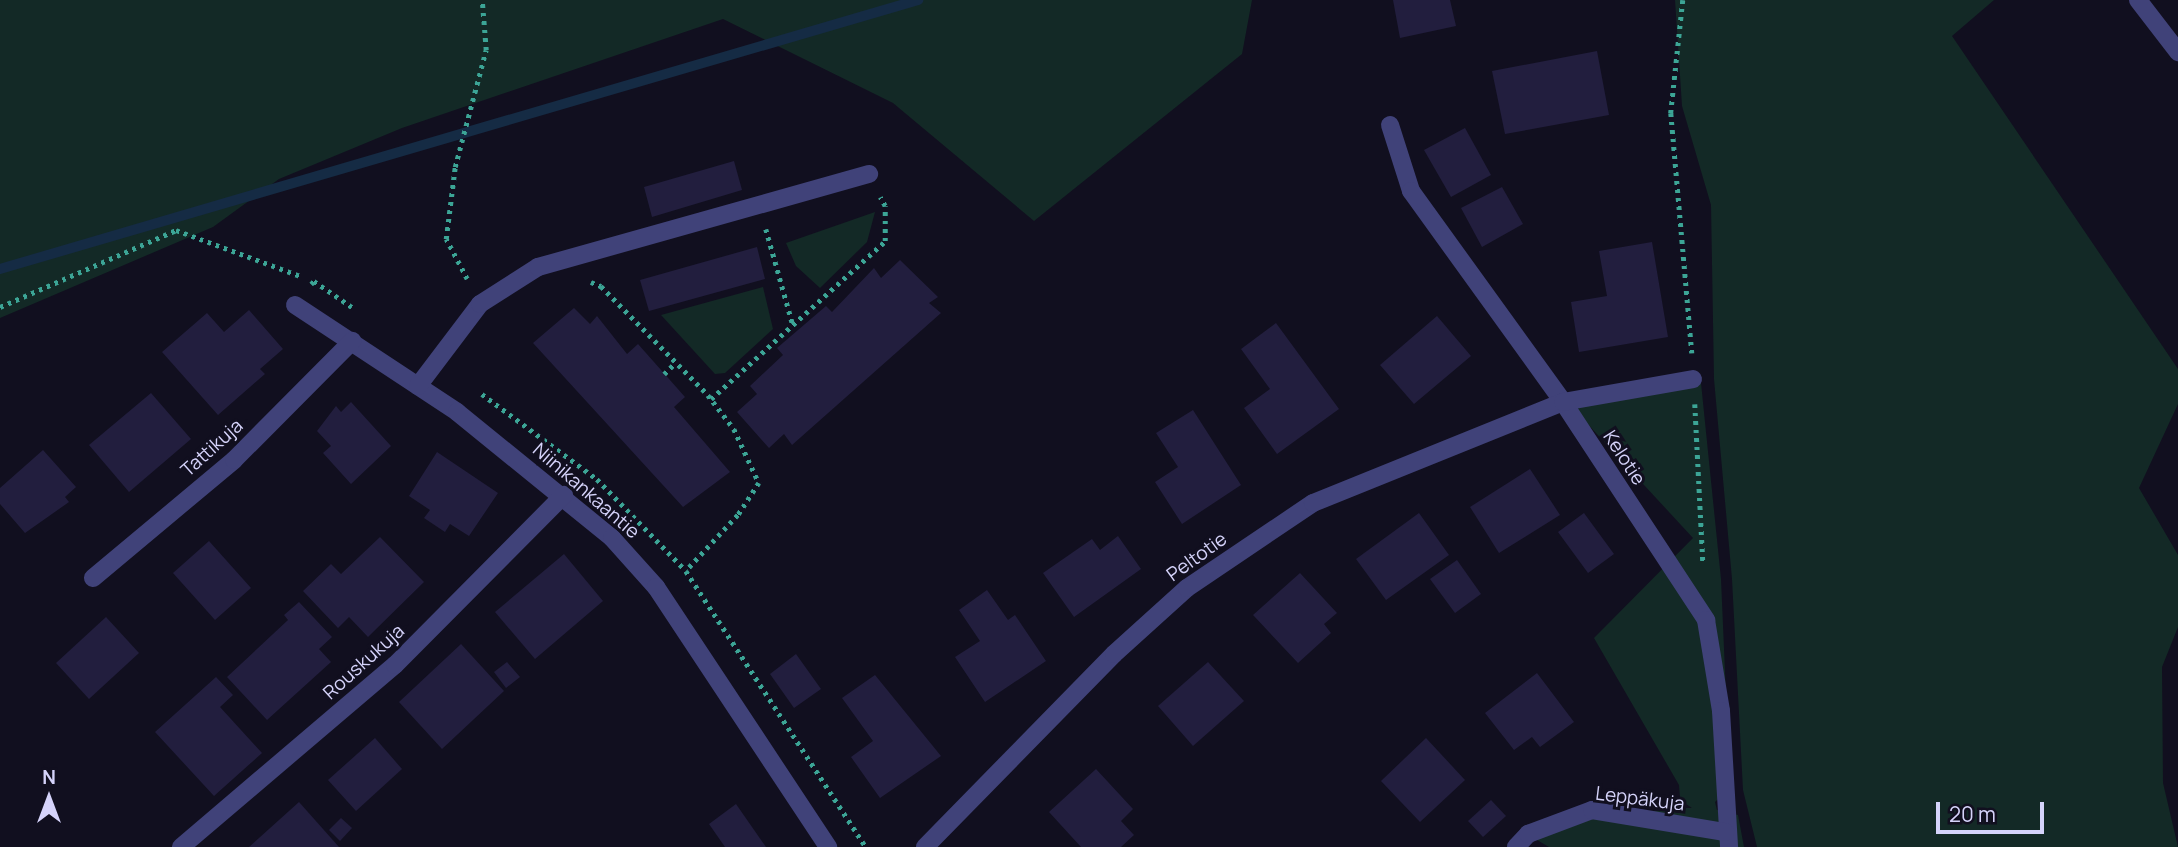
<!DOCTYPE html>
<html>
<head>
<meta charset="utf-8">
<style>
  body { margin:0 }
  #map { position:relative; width:2178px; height:847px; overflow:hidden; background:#110f1f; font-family:Manrope,sans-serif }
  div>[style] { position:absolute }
  .green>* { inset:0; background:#132926 }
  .stream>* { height:10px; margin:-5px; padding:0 5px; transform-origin:5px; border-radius:5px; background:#152b44 }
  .building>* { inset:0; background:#221e3e }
  .path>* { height:4.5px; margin-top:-2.25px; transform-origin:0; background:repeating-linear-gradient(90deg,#3ca596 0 3.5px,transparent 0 8.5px) }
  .minor>* { height:18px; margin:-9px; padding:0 9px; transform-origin:9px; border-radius:9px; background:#404279 }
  span { translate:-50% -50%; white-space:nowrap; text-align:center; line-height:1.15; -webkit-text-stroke:6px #110f1f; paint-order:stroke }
  .street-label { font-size:19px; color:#d5d3fa }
  .north { position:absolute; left:14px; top:763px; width:70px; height:70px; -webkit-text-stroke:5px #110f1f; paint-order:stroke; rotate:0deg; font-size:19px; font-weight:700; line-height:28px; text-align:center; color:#d5d3fa }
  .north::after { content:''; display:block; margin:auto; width:24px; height:32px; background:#d5d3fa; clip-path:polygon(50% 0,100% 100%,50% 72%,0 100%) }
  .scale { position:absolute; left:1936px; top:802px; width:108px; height:32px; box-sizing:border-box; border:4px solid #d5d3fa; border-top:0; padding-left:9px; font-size:21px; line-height:24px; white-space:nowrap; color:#d5d3fa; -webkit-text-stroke:5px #110f1f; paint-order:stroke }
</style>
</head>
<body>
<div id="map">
  <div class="green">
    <div style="clip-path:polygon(0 0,1252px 0,1242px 54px,1034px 221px,893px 103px,723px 19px,402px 128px,279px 179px,213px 227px,0 318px)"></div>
    <div style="clip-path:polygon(1675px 0,1994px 0,1952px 36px,2178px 369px,2178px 404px,2139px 488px,2178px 555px,2178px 627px,2162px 667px,2163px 783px,2178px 847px,1757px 847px,1743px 790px,1732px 579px,1714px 379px,1711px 205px,1682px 106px)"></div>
    <div style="clip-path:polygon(875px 212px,867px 242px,820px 288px,796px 266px,786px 243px)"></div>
    <div style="clip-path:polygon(763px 287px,773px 329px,725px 373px,715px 374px,661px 315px)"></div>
    <div style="clip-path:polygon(1701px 383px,1721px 579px,1730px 787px,1715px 802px,1717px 810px,1738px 815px,1744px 847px,1549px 847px,1532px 837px,1595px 813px,1681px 810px,1679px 785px,1594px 638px,1693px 538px,1571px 406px)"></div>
  </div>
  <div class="stream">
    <div style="left:0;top:269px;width:957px;rotate:-16.33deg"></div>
  </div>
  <div class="building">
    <div style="clip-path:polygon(1393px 0,1450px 0,1456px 26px,1400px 38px)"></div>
    <div style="clip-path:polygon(1597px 51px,1609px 115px,1505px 134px,1492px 71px)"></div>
    <div style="clip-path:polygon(1465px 128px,1491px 175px,1451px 197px,1424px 150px)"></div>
    <div style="clip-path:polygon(734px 161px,742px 190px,652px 217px,644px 187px)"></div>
    <div style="clip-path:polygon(1502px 187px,1523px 224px,1482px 247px,1461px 208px)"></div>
    <div style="clip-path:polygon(1652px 242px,1668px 337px,1579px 352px,1571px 302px,1607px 296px,1599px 251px)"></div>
    <div style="clip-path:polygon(757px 247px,765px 279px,649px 311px,640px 280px)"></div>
    <div style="clip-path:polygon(900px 260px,938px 297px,929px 303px,941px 313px,792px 445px,784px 434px,769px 448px,737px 412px,757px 394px,750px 386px,783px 355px,777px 348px,826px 306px,832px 312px,874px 268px,881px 278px)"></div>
    <div style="clip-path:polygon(574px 308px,590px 324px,597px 316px,627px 354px,638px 344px,685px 397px,674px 407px,730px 472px,683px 507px,533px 343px)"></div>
    <div style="clip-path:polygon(249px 310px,283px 349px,260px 369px,265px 374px,218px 415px,162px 352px,207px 313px,224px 332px)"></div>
    <div style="clip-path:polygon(1437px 316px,1471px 356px,1414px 404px,1380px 365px)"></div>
    <div style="clip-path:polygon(1276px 323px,1339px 409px,1277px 454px,1244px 408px,1270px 389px,1241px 349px)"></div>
    <div style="clip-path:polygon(151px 393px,191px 439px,129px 492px,89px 445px)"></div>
    <div style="clip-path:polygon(351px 402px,391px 446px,351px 484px,323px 453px,331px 446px,317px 431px,336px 406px,341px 412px)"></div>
    <div style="clip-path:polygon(1193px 410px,1241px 485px,1182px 524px,1155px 482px,1178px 467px,1156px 433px)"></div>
    <div style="clip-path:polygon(43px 450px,76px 487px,65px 497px,69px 502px,25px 533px,0 504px,0 488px)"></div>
    <div style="clip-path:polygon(437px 452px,498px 493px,469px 536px,450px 524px,445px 532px,424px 518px,430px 510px,409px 496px)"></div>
    <div style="clip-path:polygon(1530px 469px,1560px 515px,1499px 553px,1470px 507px)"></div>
    <div style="clip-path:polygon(1419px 513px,1449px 555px,1386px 600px,1356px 559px)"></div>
    <div style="clip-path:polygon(1584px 513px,1614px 554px,1588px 573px,1558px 532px)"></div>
    <div style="clip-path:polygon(1118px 536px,1141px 569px,1074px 617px,1043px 573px,1092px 539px,1100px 550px)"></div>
    <div style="clip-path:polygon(380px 537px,424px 582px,368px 637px,349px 617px,338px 628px,303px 591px,331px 564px,341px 574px)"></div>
    <div style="clip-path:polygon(209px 541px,251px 588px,215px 620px,173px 573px)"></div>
    <div style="clip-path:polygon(564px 554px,603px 601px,535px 659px,495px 612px)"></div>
    <div style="clip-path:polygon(1457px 560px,1481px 594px,1455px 613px,1430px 579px)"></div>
    <div style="clip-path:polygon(1300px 573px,1337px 613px,1324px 624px,1331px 633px,1298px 663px,1253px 615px)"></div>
    <div style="clip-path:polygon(987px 590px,1008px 620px,1015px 615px,1046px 661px,985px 702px,955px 657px,980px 641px,959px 610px)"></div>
    <div style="clip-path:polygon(299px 602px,332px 637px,319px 649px,331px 662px,267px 720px,227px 677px,288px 620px,284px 615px)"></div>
    <div style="clip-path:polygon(106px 617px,139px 653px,89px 699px,56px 663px)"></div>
    <div style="clip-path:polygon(461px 644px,504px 691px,442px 749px,399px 702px)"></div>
    <div style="clip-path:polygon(796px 654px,821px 689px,794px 708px,770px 674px)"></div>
    <div style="clip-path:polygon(507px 662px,520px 677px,506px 688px,494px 672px)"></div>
    <div style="clip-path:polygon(1208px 662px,1244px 701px,1193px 746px,1158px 706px)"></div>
    <div style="clip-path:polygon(1537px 673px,1574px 722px,1540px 747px,1532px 737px,1514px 750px,1485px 713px)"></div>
    <div style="clip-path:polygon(875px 675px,941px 756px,880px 798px,851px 757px,873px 741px,842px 698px)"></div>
    <div style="clip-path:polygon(216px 677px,233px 695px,220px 707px,262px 753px,214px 796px,155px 732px)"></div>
    <div style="clip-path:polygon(375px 738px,402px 769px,356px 811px,328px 780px)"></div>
    <div style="clip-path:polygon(1426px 738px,1465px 780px,1420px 822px,1381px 781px)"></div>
    <div style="clip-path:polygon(1096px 769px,1133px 809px,1121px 821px,1134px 835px,1121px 847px,1081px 847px,1049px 812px)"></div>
    <div style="clip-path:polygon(1491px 800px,1506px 816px,1483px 837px,1468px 821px)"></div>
    <div style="clip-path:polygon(299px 802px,339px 847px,249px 847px)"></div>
    <div style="clip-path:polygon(736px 804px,766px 847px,725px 847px,709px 824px)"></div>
    <div style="clip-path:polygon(341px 818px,352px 828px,340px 841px,329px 830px)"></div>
  </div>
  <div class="path">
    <div style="left:1683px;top:0;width:114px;rotate:96.1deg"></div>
    <div style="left:1671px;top:113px;width:241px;rotate:85deg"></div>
    <div style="left:766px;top:229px;width:100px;rotate:74.3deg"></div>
    <div style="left:467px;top:279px;width:45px;rotate:-117.7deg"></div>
    <div style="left:446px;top:239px;width:73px;rotate:-82.9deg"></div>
    <div style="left:455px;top:167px;width:121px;rotate:-75.2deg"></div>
    <div style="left:486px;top:50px;width:50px;rotate:-94.6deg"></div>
    <div style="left:591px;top:282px;width:11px;rotate:22deg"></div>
    <div style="left:601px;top:286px;width:153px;rotate:45.5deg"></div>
    <div style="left:708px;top:395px;width:43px;rotate:52.6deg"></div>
    <div style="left:734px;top:429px;width:60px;rotate:65.2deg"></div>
    <div style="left:759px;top:483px;width:38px;rotate:123deg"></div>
    <div style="left:738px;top:515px;width:76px;rotate:132.9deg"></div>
    <div style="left:311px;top:284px;width:4px;rotate:-45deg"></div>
    <div style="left:314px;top:281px;width:46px;rotate:34.4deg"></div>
    <div style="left:0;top:307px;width:192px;rotate:-23.6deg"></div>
    <div style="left:176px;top:230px;width:135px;rotate:20.3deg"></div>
    <div style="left:664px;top:374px;width:16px;rotate:-45deg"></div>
    <div style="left:482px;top:394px;width:143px;rotate:36.5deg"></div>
    <div style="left:597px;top:479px;width:128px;rotate:45.9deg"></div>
    <div style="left:686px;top:571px;width:330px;rotate:56.9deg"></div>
    <div style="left:711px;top:399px;width:235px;rotate:-42.2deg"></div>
    <div style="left:885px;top:241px;width:35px;rotate:-90deg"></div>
    <div style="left:885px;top:206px;width:10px;rotate:-119deg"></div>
    <div style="left:1695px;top:404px;width:159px;rotate:87.1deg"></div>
  </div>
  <div class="minor">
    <div style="left:2138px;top:0;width:66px;rotate:52.4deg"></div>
    <div style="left:1390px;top:125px;width:69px;rotate:72.3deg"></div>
    <div style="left:1411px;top:191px;width:260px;rotate:54.2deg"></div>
    <div style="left:1563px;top:402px;width:261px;rotate:56.7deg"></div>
    <div style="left:1706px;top:620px;width:92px;rotate:80.6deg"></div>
    <div style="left:1721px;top:711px;width:136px;rotate:86.6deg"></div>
    <div style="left:295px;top:305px;width:194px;rotate:33.4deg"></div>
    <div style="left:457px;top:412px;width:200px;rotate:39.1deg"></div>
    <div style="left:612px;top:538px;width:66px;rotate:48.1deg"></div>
    <div style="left:656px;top:587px;width:312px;rotate:56.5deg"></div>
    <div style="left:418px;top:386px;width:103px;rotate:-52.9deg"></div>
    <div style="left:480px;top:304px;width:69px;rotate:-32.5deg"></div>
    <div style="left:538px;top:267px;width:344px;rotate:-15.7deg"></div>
    <div style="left:93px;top:578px;width:184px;rotate:-39.9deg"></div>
    <div style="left:234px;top:460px;width:168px;rotate:-45.2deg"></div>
    <div style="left:181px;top:847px;width:281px;rotate:-40.4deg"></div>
    <div style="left:395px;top:665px;width:240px;rotate:-45.2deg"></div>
    <div style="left:925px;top:847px;width:270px;rotate:-45.6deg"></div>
    <div style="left:1114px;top:654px;width:98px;rotate:-42.1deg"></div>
    <div style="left:1187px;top:588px;width:152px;rotate:-34deg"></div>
    <div style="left:1313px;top:503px;width:270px;rotate:-22deg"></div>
    <div style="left:1563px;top:402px;width:132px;rotate:-10deg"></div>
    <div style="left:1516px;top:847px;width:18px;rotate:-47deg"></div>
    <div style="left:1528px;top:834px;width:68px;rotate:-20.6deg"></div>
    <div style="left:1592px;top:810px;width:135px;rotate:9.4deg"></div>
  </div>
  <div class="street-label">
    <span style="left:212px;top:448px;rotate:-42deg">Tattikuja</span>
    <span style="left:1624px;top:458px;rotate:57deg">Kelotie</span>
    <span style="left:586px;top:491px;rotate:41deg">Niinikankaantie</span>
    <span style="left:1197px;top:557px;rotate:-36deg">Peltotie</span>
    <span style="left:364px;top:662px;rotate:-42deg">Rouskukuja</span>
    <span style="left:1640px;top:799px;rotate:7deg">Leppäkuja</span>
  </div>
  <div class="north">N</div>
  <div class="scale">20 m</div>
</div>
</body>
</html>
